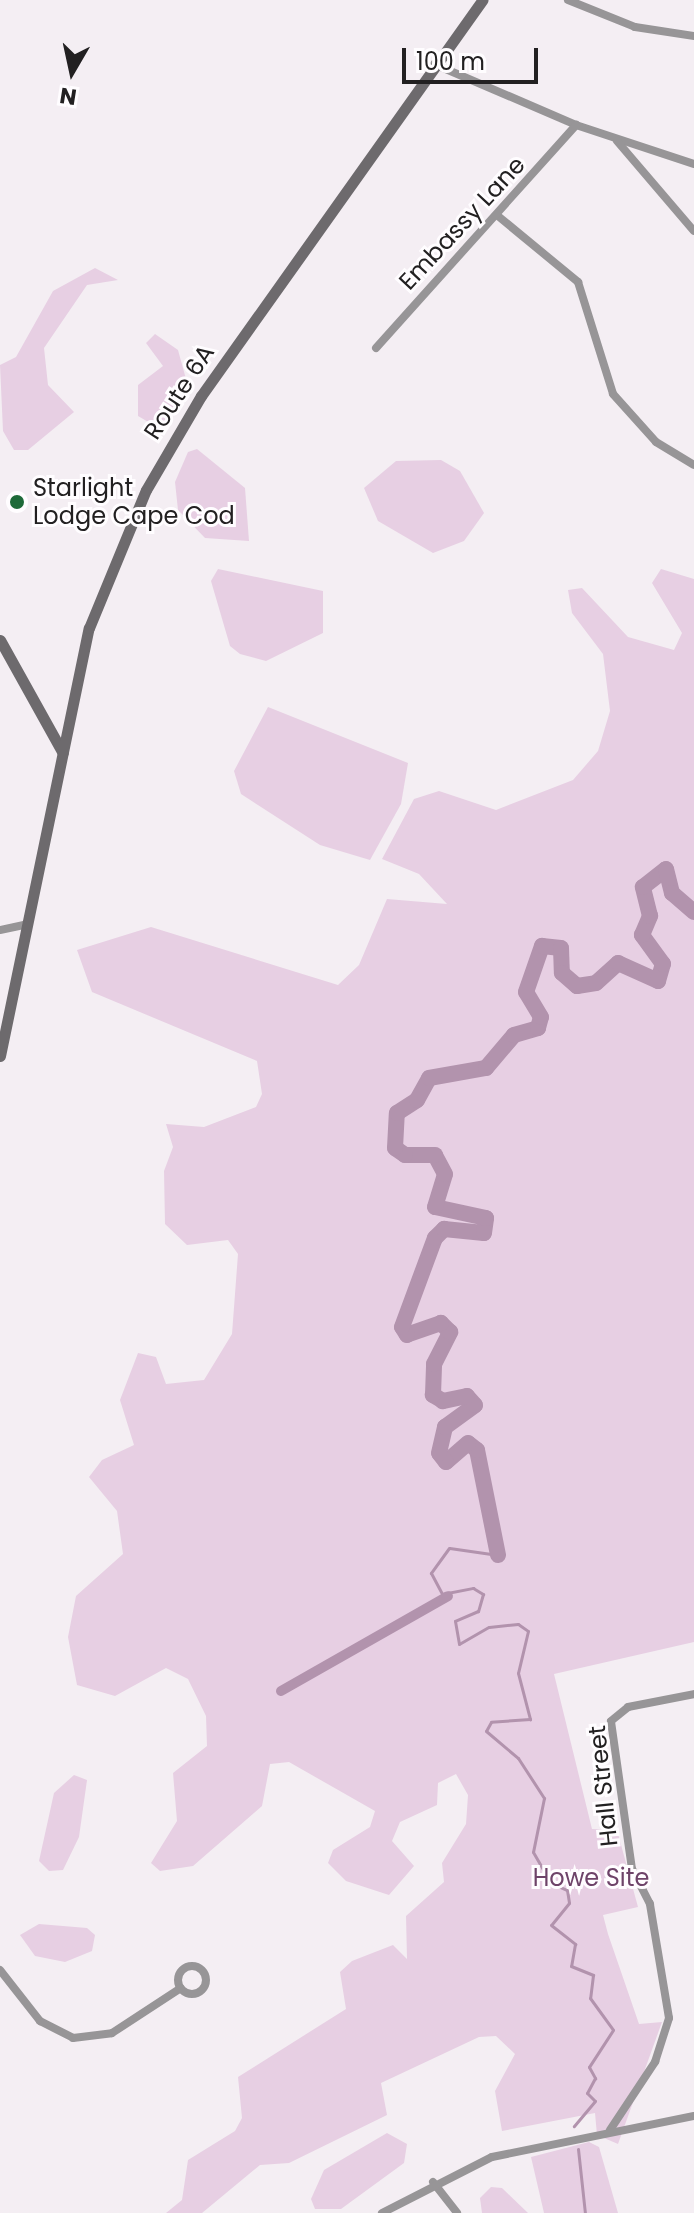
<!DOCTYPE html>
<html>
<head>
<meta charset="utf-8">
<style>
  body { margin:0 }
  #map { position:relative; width:694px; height:2213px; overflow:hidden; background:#f4eef3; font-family:Poppins,sans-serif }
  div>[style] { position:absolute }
  .green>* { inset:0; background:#e7cfe3 }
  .stream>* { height:3px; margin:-1.5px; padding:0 1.5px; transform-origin:1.5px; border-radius:1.5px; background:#b293ad }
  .canal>* { height:10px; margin:-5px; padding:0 5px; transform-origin:5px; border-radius:5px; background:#b293ad }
  .river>* { height:16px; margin:-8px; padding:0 8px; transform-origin:8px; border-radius:8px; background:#b293ad }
  .minor>* { height:8px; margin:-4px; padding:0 4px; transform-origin:4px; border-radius:4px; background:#979597 }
  .minor>.ring { margin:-4px; padding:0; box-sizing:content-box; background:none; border:8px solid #979597; border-radius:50% }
  .secondary>* { height:11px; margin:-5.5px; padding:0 5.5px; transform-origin:5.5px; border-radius:5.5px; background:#6d6a6d }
  .dots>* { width:22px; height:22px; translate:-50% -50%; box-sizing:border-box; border:4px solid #fffdff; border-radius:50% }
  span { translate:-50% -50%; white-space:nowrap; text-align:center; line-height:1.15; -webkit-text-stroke:6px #fffdff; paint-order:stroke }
  .street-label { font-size:24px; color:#222021 }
  .poi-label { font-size:24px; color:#222021 }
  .left { translate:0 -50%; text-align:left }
  .park-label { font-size:24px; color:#6e4369 }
  .north { position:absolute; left:32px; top:32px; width:80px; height:80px; -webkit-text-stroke:6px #fffdff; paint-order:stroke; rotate:189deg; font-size:22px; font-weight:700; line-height:32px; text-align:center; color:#222021 }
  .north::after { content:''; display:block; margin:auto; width:28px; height:36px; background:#222021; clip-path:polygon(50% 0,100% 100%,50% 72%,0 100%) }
  .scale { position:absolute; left:402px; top:48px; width:136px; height:36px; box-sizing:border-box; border:4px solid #222021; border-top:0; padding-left:10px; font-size:24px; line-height:28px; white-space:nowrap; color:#222021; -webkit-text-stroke:6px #fffdff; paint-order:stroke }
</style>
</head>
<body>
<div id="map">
  <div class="green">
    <div style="clip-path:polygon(95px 268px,118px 280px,87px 285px,44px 348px,48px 385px,74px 412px,28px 450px,14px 450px,3px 431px,0 365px,16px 357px,53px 291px)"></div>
    <div style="clip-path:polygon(155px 334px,178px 350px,186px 379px,181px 405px,162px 430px,138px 416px,138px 385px,163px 366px,146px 343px)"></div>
    <div style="clip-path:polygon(197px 449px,245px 488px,249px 541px,205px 538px,178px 510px,175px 482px,188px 452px)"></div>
    <div style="clip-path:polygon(441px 460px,460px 471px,484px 513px,464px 541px,433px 553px,378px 521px,364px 488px,396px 461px)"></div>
    <div style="clip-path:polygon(218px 569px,323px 591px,323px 633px,266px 661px,240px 654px,230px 646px,211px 581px)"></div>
    <div style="clip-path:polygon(661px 569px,694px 579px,694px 1642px,554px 1674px,592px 1829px,617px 1830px,638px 1907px,603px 1915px,608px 1934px,639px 2024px,662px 2022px,618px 2144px,597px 2135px,595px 2113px,502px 2131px,495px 2091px,515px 2054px,496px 2036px,479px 2037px,381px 2083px,387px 2115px,289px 2163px,260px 2165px,202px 2213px,166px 2213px,182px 2200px,188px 2160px,235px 2131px,242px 2118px,238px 2077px,346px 2009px,340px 1972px,352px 1961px,393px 1945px,407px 1959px,406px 1916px,444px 1882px,442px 1863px,466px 1824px,468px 1795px,456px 1774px,438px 1783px,437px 1805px,400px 1822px,392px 1841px,414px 1866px,389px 1895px,346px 1881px,328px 1863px,333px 1850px,370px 1827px,375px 1811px,289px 1762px,270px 1764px,262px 1806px,193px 1866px,160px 1871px,151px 1863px,177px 1821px,173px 1773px,207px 1746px,206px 1716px,188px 1679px,166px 1668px,115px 1696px,77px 1685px,68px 1637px,76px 1596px,123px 1554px,117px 1511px,89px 1477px,102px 1460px,134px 1445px,120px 1400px,138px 1353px,156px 1357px,166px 1384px,204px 1380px,232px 1334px,238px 1254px,228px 1240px,187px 1245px,165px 1224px,164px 1171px,173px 1147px,166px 1124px,204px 1127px,256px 1107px,262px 1094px,257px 1061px,92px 992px,77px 950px,151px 927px,338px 985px,359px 965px,387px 899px,447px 904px,419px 874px,382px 859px,414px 799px,439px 791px,496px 810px,573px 780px,598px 751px,610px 711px,603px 654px,572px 613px,568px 590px,582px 588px,628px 637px,674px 650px,682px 633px,652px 583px)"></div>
    <div style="clip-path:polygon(268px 707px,408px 763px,401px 804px,370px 860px,320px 845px,241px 794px,234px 771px)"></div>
    <div style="clip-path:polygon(74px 1775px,87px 1780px,79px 1837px,63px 1870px,49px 1871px,39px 1861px,54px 1793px)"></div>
    <div style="clip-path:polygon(39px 1924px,87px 1928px,95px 1935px,92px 1951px,65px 1962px,35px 1956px,20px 1935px)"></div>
    <div style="clip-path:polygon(387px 2133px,407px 2144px,404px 2163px,341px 2209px,315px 2209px,311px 2199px,324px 2170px)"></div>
    <div style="clip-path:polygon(589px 2142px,599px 2147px,618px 2213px,544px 2213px,531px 2157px)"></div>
    <div style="clip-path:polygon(491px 2187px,502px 2188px,528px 2213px,482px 2213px,480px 2198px)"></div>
  </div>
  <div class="stream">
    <div style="left:498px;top:1555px;width:49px;rotate:-171.9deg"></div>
    <div style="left:449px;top:1548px;width:31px;rotate:126deg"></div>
    <div style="left:431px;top:1573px;width:24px;rotate:62deg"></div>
    <div style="left:442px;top:1594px;width:32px;rotate:-11deg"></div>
    <div style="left:473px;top:1588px;width:12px;rotate:31deg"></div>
    <div style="left:483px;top:1594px;width:18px;rotate:106deg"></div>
    <div style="left:478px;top:1611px;width:25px;rotate:157deg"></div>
    <div style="left:455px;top:1621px;width:23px;rotate:80deg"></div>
    <div style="left:459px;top:1644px;width:34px;rotate:-30deg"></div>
    <div style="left:489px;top:1627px;width:29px;rotate:-6deg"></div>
    <div style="left:518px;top:1624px;width:12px;rotate:35deg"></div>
    <div style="left:528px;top:1631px;width:43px;rotate:103.4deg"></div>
    <div style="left:518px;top:1673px;width:48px;rotate:75.4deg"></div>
    <div style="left:530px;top:1719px;width:39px;rotate:176deg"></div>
    <div style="left:491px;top:1722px;width:10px;rotate:119deg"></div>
    <div style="left:486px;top:1731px;width:42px;rotate:40.2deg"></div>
    <div style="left:518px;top:1758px;width:48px;rotate:57deg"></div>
    <div style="left:544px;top:1798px;width:55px;rotate:101.5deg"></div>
    <div style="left:533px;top:1852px;width:36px;rotate:60deg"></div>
    <div style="left:551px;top:1883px;width:17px;rotate:24deg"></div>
    <div style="left:567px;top:1890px;width:13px;rotate:81deg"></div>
    <div style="left:569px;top:1903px;width:28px;rotate:129deg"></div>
    <div style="left:551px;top:1925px;width:31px;rotate:38deg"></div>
    <div style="left:575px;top:1944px;width:22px;rotate:100deg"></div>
    <div style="left:571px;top:1966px;width:24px;rotate:22deg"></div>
    <div style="left:593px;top:1975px;width:23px;rotate:97deg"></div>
    <div style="left:590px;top:1998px;width:39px;rotate:54deg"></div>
    <div style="left:613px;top:2030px;width:44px;rotate:123deg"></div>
    <div style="left:589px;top:2067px;width:13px;rotate:61deg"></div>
    <div style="left:595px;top:2078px;width:17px;rotate:118deg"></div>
    <div style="left:587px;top:2093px;width:11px;rotate:45deg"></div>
    <div style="left:595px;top:2101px;width:33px;rotate:130deg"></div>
    <div style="left:578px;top:2149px;width:64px;rotate:83.8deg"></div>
  </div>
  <div class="canal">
    <div style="left:281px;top:1691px;width:192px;rotate:-29.6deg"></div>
  </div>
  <div class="river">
    <div style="left:498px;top:1555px;width:107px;rotate:-101.3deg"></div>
    <div style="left:477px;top:1450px;width:11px;rotate:-142deg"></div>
    <div style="left:468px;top:1443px;width:29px;rotate:139deg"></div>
    <div style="left:446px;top:1462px;width:11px;rotate:-128deg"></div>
    <div style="left:439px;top:1453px;width:27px;rotate:-77deg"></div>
    <div style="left:445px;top:1427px;width:37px;rotate:-36deg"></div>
    <div style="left:475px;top:1405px;width:12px;rotate:-132deg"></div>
    <div style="left:467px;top:1396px;width:25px;rotate:168deg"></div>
    <div style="left:443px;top:1401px;width:12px;rotate:-149deg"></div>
    <div style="left:433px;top:1395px;width:31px;rotate:-88deg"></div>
    <div style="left:434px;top:1364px;width:36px;rotate:-63deg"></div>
    <div style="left:450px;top:1332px;width:13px;rotate:-135deg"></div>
    <div style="left:441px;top:1323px;width:36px;rotate:161deg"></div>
    <div style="left:407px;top:1335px;width:9px;rotate:-122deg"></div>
    <div style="left:402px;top:1327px;width:95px;rotate:-69.7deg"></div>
    <div style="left:435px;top:1238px;width:13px;rotate:-45deg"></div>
    <div style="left:444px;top:1229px;width:40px;rotate:5.7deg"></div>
    <div style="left:484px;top:1233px;width:15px;rotate:-82deg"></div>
    <div style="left:486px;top:1218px;width:52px;rotate:-167.8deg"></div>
    <div style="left:435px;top:1207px;width:34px;rotate:-73deg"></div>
    <div style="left:445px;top:1174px;width:21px;rotate:-118deg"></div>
    <div style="left:435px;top:1155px;width:30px;rotate:180deg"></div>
    <div style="left:405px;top:1155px;width:12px;rotate:-145deg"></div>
    <div style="left:395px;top:1148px;width:35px;rotate:-87deg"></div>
    <div style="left:397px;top:1113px;width:24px;rotate:-33deg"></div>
    <div style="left:417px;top:1100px;width:25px;rotate:-61deg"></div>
    <div style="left:429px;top:1078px;width:58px;rotate:-10deg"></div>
    <div style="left:486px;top:1068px;width:43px;rotate:-49.7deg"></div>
    <div style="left:514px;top:1035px;width:25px;rotate:-16deg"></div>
    <div style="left:538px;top:1028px;width:11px;rotate:-75deg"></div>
    <div style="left:541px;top:1017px;width:29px;rotate:-121deg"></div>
    <div style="left:526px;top:992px;width:49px;rotate:-70.8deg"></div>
    <div style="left:542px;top:946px;width:19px;rotate:6deg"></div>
    <div style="left:561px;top:948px;width:25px;rotate:88deg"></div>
    <div style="left:562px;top:973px;width:20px;rotate:41deg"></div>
    <div style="left:577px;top:986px;width:19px;rotate:-9deg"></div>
    <div style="left:596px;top:983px;width:30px;rotate:-42deg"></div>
    <div style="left:618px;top:963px;width:44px;rotate:24.2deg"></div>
    <div style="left:658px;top:981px;width:18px;rotate:-74deg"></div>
    <div style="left:663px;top:964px;width:36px;rotate:-126deg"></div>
    <div style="left:642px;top:935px;width:21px;rotate:-67deg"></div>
    <div style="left:650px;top:916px;width:30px;rotate:-104deg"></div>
    <div style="left:643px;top:887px;width:29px;rotate:-38deg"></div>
    <div style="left:666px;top:869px;width:25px;rotate:76deg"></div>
    <div style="left:672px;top:893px;width:29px;rotate:41deg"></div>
  </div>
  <div class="minor">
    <div style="left:568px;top:0;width:72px;rotate:21.9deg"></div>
    <div style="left:635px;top:27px;width:60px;rotate:8.7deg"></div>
    <div style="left:434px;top:64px;width:155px;rotate:23.2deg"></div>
    <div style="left:576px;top:125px;width:124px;rotate:18.3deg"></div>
    <div style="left:617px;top:141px;width:118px;rotate:49.5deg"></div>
    <div style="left:498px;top:216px;width:104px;rotate:39.5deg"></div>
    <div style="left:578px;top:282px;width:117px;rotate:72.6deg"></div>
    <div style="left:613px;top:394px;width:64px;rotate:48.1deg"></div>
    <div style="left:656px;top:442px;width:44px;rotate:31.2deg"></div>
    <div style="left:376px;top:348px;width:300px;rotate:-48.1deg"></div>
    <div style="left:0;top:930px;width:29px;rotate:-12deg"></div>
    <div class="ring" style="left:178px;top:1966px;width:20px;height:20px"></div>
    <div style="left:0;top:1970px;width:65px;rotate:51.9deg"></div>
    <div style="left:40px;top:2021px;width:37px;rotate:27deg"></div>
    <div style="left:73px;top:2038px;width:39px;rotate:-7deg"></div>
    <div style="left:112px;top:2033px;width:82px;rotate:-33.1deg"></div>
    <div style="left:610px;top:2130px;width:82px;rotate:-56.5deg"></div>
    <div style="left:655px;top:2062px;width:46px;rotate:-72.3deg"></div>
    <div style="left:669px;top:2018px;width:116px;rotate:-99.5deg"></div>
    <div style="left:650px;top:1904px;width:39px;rotate:-117deg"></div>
    <div style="left:632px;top:1869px;width:149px;rotate:-98.1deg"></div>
    <div style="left:611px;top:1721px;width:22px;rotate:-39deg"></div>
    <div style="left:628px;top:1707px;width:67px;rotate:-11.1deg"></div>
    <div style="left:433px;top:2182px;width:39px;rotate:52deg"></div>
    <div style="left:382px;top:2213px;width:123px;rotate:-27deg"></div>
    <div style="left:492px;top:2157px;width:206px;rotate:-11.5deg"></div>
  </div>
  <div class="secondary">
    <div style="left:0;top:640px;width:129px;rotate:60.9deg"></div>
    <div style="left:0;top:1056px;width:437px;rotate:-78.3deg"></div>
    <div style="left:89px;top:628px;width:149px;rotate:-67.6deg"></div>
    <div style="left:146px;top:490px;width:109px;rotate:-59.7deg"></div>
    <div style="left:201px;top:396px;width:486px;rotate:-54.6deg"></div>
  </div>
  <div class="dots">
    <div style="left:17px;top:502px;background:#1e6a39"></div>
  </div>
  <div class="street-label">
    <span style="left:462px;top:223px;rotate:-47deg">Embassy Lane</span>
    <span style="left:179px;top:392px;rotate:-57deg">Route 6A</span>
    <span style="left:603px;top:1786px;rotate:-96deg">Hall Street</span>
  </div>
  <div class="poi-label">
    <span class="left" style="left:33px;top:502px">Starlight<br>Lodge Cape Cod</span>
  </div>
  <div class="park-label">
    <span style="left:591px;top:1878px">Howe Site</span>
  </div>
  <div class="north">N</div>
  <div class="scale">100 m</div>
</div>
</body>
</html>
